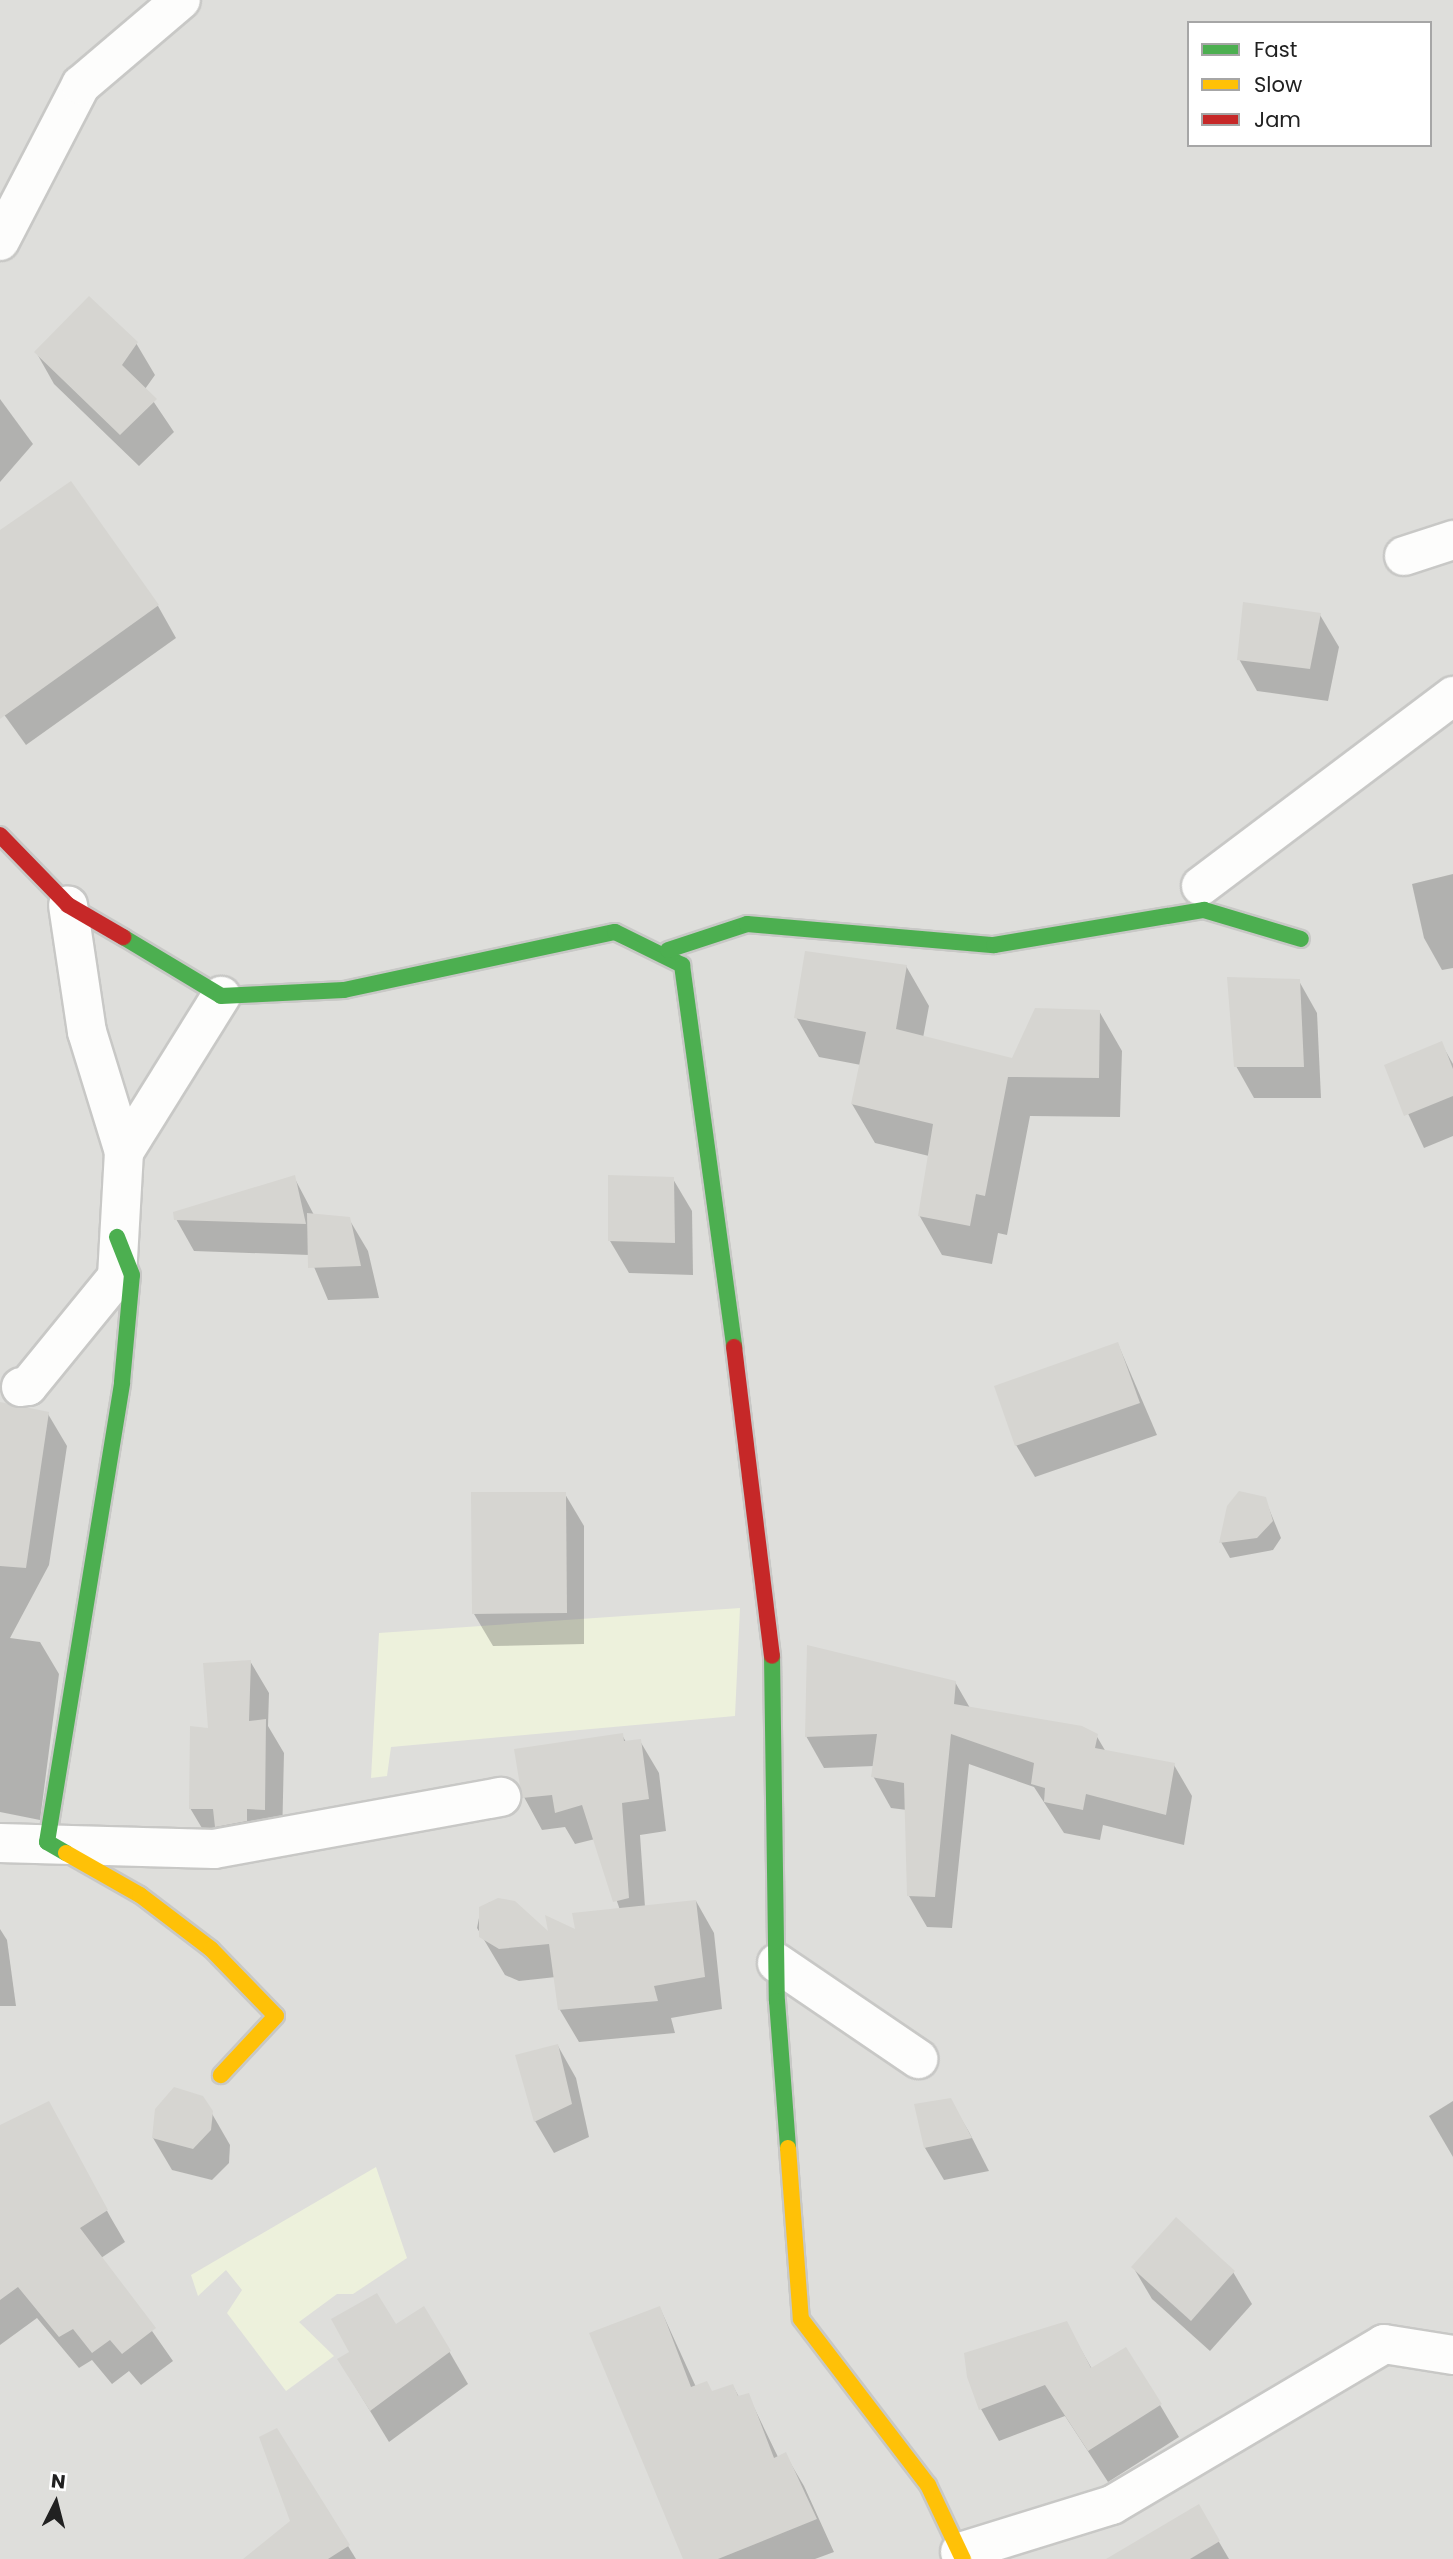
<!DOCTYPE html>
<html>
<head>
<meta charset="utf-8">
<style>
  body { margin:0 }
  #map { position:relative; width:1453px; height:2559px; overflow:hidden; background:#efefea; font-family:Poppins,sans-serif }
  div>[style] { position:absolute }
  .residential>* { inset:0; background:#dededb }
  .farmland>* { inset:0; background:#edf1dc }
  .shadow>* { inset:0; background:#0003 }
  .building>* { inset:0; background:#d6d5d1 }
  .roads { filter:drop-shadow(2px 0 #c8c8c6) drop-shadow(-2px 0 #c8c8c6) drop-shadow(0 2px #c8c8c6) drop-shadow(0 -2px #c8c8c6) }
  .street>* { height:38px; margin:-19px; padding:0 19px; transform-origin:19px; border-radius:19px; background:#fdfdfc }
  .fast>* { height:16px; margin:-8px; padding:0 8px; transform-origin:8px; border-radius:8px; background:#4caf50 }
  .slow>* { height:16px; margin:-8px; padding:0 8px; transform-origin:8px; border-radius:8px; background:#ffc107 }
  .jam>* { height:16px; margin:-8px; padding:0 8px; transform-origin:8px; border-radius:8px; background:#c62828 }
  span { translate:-50% -50%; white-space:nowrap; text-align:center; line-height:1.15; -webkit-text-stroke:5px #fff; paint-order:stroke }
  .legend { position:absolute; left:1187px; top:21px; width:245px; height:126px; box-sizing:border-box; background:#fff; border:2px solid #a6a6a6; margin:0; padding:9px 12px; list-style:none; font-size:21px; color:#212121 }
  .legend li { display:flex; align-items:center; gap:14px; height:35px }
  .legend b { width:35px; border:2px solid #a6a6a6 }
  .north { position:absolute; left:21px; top:2468px; width:70px; height:70px; -webkit-text-stroke:5px #fff; paint-order:stroke; rotate:6deg; font-size:19px; font-weight:700; line-height:28px; text-align:center; color:#212121 }
  .north::after { content:''; display:block; margin:auto; width:24px; height:32px; background:#212121; clip-path:polygon(50% 0,100% 100%,50% 72%,0 100%) }
</style>
</head>
<body>
<div id="map">
  <div class="residential">
    <div style="clip-path:polygon(evenodd,0 0,1453px 0,1453px 2559px,0 2559px,0 0,1189px 23px,1430px 23px,1430px 145px,1189px 145px,1189px 23px)"></div>
  </div>
  <div class="farmland">
    <div style="clip-path:polygon(740px 1608px,735px 1716px,391px 1747px,387px 1776px,371px 1778px,379px 1633px)"></div>
    <div style="clip-path:polygon(376px 2167px,407px 2258px,353px 2294px,337px 2294px,299px 2322px,334px 2356px,286px 2391px,227px 2313px,242px 2290px,226px 2270px,198px 2296px,191px 2275px)"></div>
  </div>
  <div class="shadow">
    <div style="clip-path:polygon(136px 343px,155px 375px,145px 389px,174px 432px,139px 466px,54px 384px,36px 352px)"></div>
    <div style="clip-path:polygon(0 399px,33px 444px,0 482px)"></div>
    <div style="clip-path:polygon(0 532px,158px 606px,176px 638px,26px 745px,0 709px)"></div>
    <div style="clip-path:polygon(1320px 615px,1339px 647px,1328px 701px,1257px 691px,1239px 659px)"></div>
    <div style="clip-path:polygon(1453px 874px,1453px 968px,1442px 970px,1424px 938px,1412px 884px)"></div>
    <div style="clip-path:polygon(906px 966px,929px 1006px,923px 1038px,1013px 1060px,1099px 1011px,1122px 1051px,1120px 1117px,1030px 1116px,1007px 1235px,998px 1233px,992px 1264px,942px 1255px,919px 1215px,929px 1156px,875px 1143px,852px 1104px,861px 1065px,819px 1057px,796px 1017px)"></div>
    <div style="clip-path:polygon(1299px 981px,1317px 1013px,1321px 1098px,1254px 1098px,1236px 1066px)"></div>
    <div style="clip-path:polygon(1441px 1043px,1453px 1064px,1453px 1136px,1424px 1148px,1386px 1066px)"></div>
    <div style="clip-path:polygon(294px 1177px,314px 1215px,349px 1219px,368px 1251px,379px 1298px,328px 1300px,309px 1255px,194px 1251px,176px 1219px)"></div>
    <div style="clip-path:polygon(673px 1179px,692px 1211px,693px 1275px,629px 1273px,610px 1241px)"></div>
    <div style="clip-path:polygon(1118px 1344px,1157px 1435px,1035px 1477px,1016px 1445px)"></div>
    <div style="clip-path:polygon(48px 1414px,67px 1446px,49px 1565px,10px 1638px,40px 1642px,59px 1674px,40px 1820px,0 1812px,0 1429px)"></div>
    <div style="clip-path:polygon(473px 1494px,565px 1494px,584px 1526px,584px 1644px,493px 1646px,474px 1614px)"></div>
    <div style="clip-path:polygon(1265px 1499px,1281px 1538px,1273px 1550px,1230px 1558px,1221px 1542px)"></div>
    <div style="clip-path:polygon(250px 1661px,269px 1693px,268px 1726px,284px 1753px,282px 1841px,209px 1840px,190px 1808px,210px 1730px)"></div>
    <div style="clip-path:polygon(955px 1682px,970px 1708px,1096px 1735px,1106px 1752px,1174px 1765px,1192px 1796px,1184px 1845px,1103px 1825px,1100px 1840px,1064px 1833px,1034px 1787px,969px 1764px,952px 1928px,927px 1927px,909px 1896px,907px 1810px,891px 1808px,873px 1776px,874px 1766px,824px 1768px,806px 1736px)"></div>
    <div style="clip-path:polygon(622px 1735px,626px 1742px,640px 1741px,659px 1773px,666px 1831px,640px 1835px,645px 1907px,696px 1901px,714px 1933px,722px 2009px,671px 2018px,675px 2033px,579px 2042px,560px 2010px,556px 1977px,519px 1981px,505px 1975px,477px 1928px,481px 1908px,490px 1902px,514px 1903px,550px 1936px,577px 1932px,620px 1910px,595px 1839px,575px 1844px,565px 1827px,542px 1830px,524px 1797px)"></div>
    <div style="clip-path:polygon(0 1929px,7px 1940px,16px 2006px,0 2006px)"></div>
    <div style="clip-path:polygon(558px 2046px,576px 2078px,589px 2137px,554px 2153px,535px 2121px,517px 2057px)"></div>
    <div style="clip-path:polygon(950px 2100px,969px 2132px,989px 2171px,944px 2180px,925px 2148px)"></div>
    <div style="clip-path:polygon(1453px 2101px,1453px 2157px,1429px 2116px)"></div>
    <div style="clip-path:polygon(211px 2112px,230px 2145px,229px 2163px,212px 2180px,172px 2170px,153px 2138px)"></div>
    <div style="clip-path:polygon(0 2127px,64px 2133px,111px 2218px,125px 2242px,101px 2258px,173px 2361px,141px 2385px,129px 2371px,112px 2384px,92px 2360px,79px 2368px,37px 2318px,0 2345px)"></div>
    <div style="clip-path:polygon(1133px 2267px,1233px 2272px,1252px 2304px,1210px 2351px,1152px 2299px)"></div>
    <div style="clip-path:polygon(424px 2308px,468px 2384px,389px 2442px,339px 2360px)"></div>
    <div style="clip-path:polygon(660px 2308px,696px 2387px,712px 2393px,733px 2386px,739px 2397px,748px 2395px,778px 2457px,785px 2454px,804px 2486px,834px 2552px,815px 2559px,685px 2559px,592px 2334px)"></div>
    <div style="clip-path:polygon(1066px 2323px,1092px 2369px,1160px 2405px,1179px 2437px,1108px 2482px,1065px 2416px,999px 2441px,981px 2409px)"></div>
    <div style="clip-path:polygon(1198px 2506px,1229px 2559px,1109px 2559px)"></div>
    <div style="clip-path:polygon(348px 2546px,356px 2559px,246px 2559px)"></div>
  </div>
  <div class="building">
    <div style="clip-path:polygon(89px 296px,138px 342px,122px 365px,157px 399px,120px 435px,34px 352px)"></div>
    <div style="clip-path:polygon(71px 481px,159px 605px,0 719px,0 530px)"></div>
    <div style="clip-path:polygon(1243px 602px,1321px 613px,1310px 669px,1237px 660px)"></div>
    <div style="clip-path:polygon(805px 951px,907px 965px,896px 1029px,1012px 1058px,1035px 1008px,1100px 1010px,1099px 1078px,1008px 1077px,985px 1196px,976px 1194px,970px 1226px,918px 1216px,933px 1124px,851px 1104px,866px 1032px,794px 1018px)"></div>
    <div style="clip-path:polygon(1227px 977px,1300px 979px,1304px 1067px,1234px 1067px)"></div>
    <div style="clip-path:polygon(1442px 1041px,1453px 1069px,1453px 1096px,1404px 1116px,1384px 1065px)"></div>
    <div style="clip-path:polygon(295px 1175px,306px 1224px,174px 1220px,173px 1212px)"></div>
    <div style="clip-path:polygon(608px 1175px,674px 1177px,675px 1243px,608px 1241px)"></div>
    <div style="clip-path:polygon(307px 1213px,350px 1217px,361px 1266px,308px 1268px)"></div>
    <div style="clip-path:polygon(1118px 1342px,1140px 1403px,1015px 1446px,994px 1386px)"></div>
    <div style="clip-path:polygon(0 1402px,49px 1412px,26px 1568px,0 1566px)"></div>
    <div style="clip-path:polygon(1239px 1491px,1266px 1497px,1273px 1521px,1257px 1538px,1219px 1543px,1227px 1506px)"></div>
    <div style="clip-path:polygon(471px 1492px,566px 1492px,567px 1613px,472px 1614px)"></div>
    <div style="clip-path:polygon(807px 1645px,956px 1681px,954px 1704px,1082px 1726px,1098px 1734px,1095px 1748px,1175px 1763px,1166px 1815px,1086px 1794px,1083px 1810px,1044px 1802px,1045px 1788px,1031px 1784px,1034px 1763px,951px 1734px,935px 1897px,907px 1896px,904px 1783px,871px 1777px,877px 1734px,805px 1737px)"></div>
    <div style="clip-path:polygon(251px 1660px,249px 1721px,266px 1719px,265px 1810px,247px 1809px,247px 1821px,215px 1827px,213px 1809px,189px 1809px,190px 1726px,208px 1728px,203px 1663px)"></div>
    <div style="clip-path:polygon(623px 1733px,624px 1741px,641px 1739px,649px 1799px,622px 1803px,629px 1898px,613px 1902px,582px 1805px,555px 1813px,552px 1795px,522px 1798px,514px 1749px)"></div>
    <div style="clip-path:polygon(498px 1898px,515px 1901px,548px 1931px,545px 1915px,575px 1929px,572px 1913px,696px 1900px,705px 1977px,654px 1986px,658px 2001px,558px 2010px,549px 1944px,499px 1949px,479px 1937px,479px 1907px)"></div>
    <div style="clip-path:polygon(558px 2044px,572px 2104px,534px 2122px,515px 2055px)"></div>
    <div style="clip-path:polygon(174px 2087px,203px 2096px,213px 2111px,211px 2130px,193px 2149px,152px 2138px,155px 2109px)"></div>
    <div style="clip-path:polygon(951px 2098px,972px 2138px,924px 2148px,914px 2104px)"></div>
    <div style="clip-path:polygon(49px 2101px,108px 2210px,80px 2228px,156px 2328px,122px 2354px,110px 2340px,92px 2353px,73px 2329px,59px 2337px,18px 2287px,0 2300px,0 2125px)"></div>
    <div style="clip-path:polygon(1176px 2217px,1235px 2271px,1191px 2321px,1131px 2267px)"></div>
    <div style="clip-path:polygon(377px 2293px,396px 2324px,424px 2306px,451px 2351px,370px 2411px,337px 2359px,349px 2352px,331px 2319px)"></div>
    <div style="clip-path:polygon(660px 2306px,691px 2387px,707px 2381px,712px 2391px,733px 2384px,738px 2396px,749px 2393px,774px 2458px,786px 2452px,817px 2519px,718px 2559px,683px 2559px,589px 2333px)"></div>
    <div style="clip-path:polygon(1067px 2321px,1091px 2368px,1126px 2347px,1162px 2404px,1088px 2451px,1045px 2385px,979px 2410px,967px 2377px,964px 2353px)"></div>
    <div style="clip-path:polygon(277px 2428px,350px 2545px,328px 2559px,243px 2559px,290px 2521px,259px 2437px)"></div>
    <div style="clip-path:polygon(1199px 2504px,1220px 2541px,1190px 2559px,1106px 2559px)"></div>
  </div>
  <div class="roads">
    <div class="street">
      <div style="left:0;top:241px;width:176px;rotate:-62.6deg"></div>
      <div style="left:81px;top:85px;width:131px;rotate:-40.4deg"></div>
      <div style="left:1404px;top:556px;width:52px;rotate:-18.1deg"></div>
      <div style="left:1201px;top:886px;width:316px;rotate:-37deg"></div>
      <div style="left:124px;top:1152px;width:184px;rotate:-58.1deg"></div>
      <div style="left:21px;top:1387px;width:7px;rotate:-8deg"></div>
      <div style="left:28px;top:1386px;width:141px;rotate:-50.8deg"></div>
      <div style="left:117px;top:1277px;width:125px;rotate:-86.8deg"></div>
      <div style="left:124px;top:1152px;width:126px;rotate:-107.1deg"></div>
      <div style="left:87px;top:1032px;width:128px;rotate:-98.5deg"></div>
      <div style="left:0;top:1843px;width:214px;rotate:1.6deg"></div>
      <div style="left:214px;top:1849px;width:292px;rotate:-10.3deg"></div>
      <div style="left:777px;top:1963px;width:171px;rotate:34.2deg"></div>
      <div style="left:960px;top:2552px;width:159px;rotate:-17.2deg"></div>
      <div style="left:1112px;top:2505px;width:316px;rotate:-30.6deg"></div>
      <div style="left:1384px;top:2344px;width:70px;rotate:9.1deg"></div>
    </div>
    <div class="fast">
      <div style="left:123px;top:937px;width:114px;rotate:31deg"></div>
      <div style="left:221px;top:996px;width:123px;rotate:-2.8deg"></div>
      <div style="left:344px;top:990px;width:277px;rotate:-12.1deg"></div>
      <div style="left:615px;top:932px;width:75px;rotate:26.2deg"></div>
      <div style="left:682px;top:965px;width:386px;rotate:82.2deg"></div>
      <div style="left:668px;top:950px;width:83px;rotate:-18.2deg"></div>
      <div style="left:747px;top:924px;width:248px;rotate:4.9deg"></div>
      <div style="left:994px;top:945px;width:213px;rotate:-9.5deg"></div>
      <div style="left:1204px;top:910px;width:101px;rotate:16.6deg"></div>
      <div style="left:772px;top:1656px;width:345px;rotate:89.2deg"></div>
      <div style="left:777px;top:2001px;width:147px;rotate:85.7deg"></div>
      <div style="left:66px;top:1853px;width:22px;rotate:-150deg"></div>
      <div style="left:47px;top:1842px;width:466px;rotate:-80.7deg"></div>
      <div style="left:122px;top:1382px;width:107px;rotate:-84.7deg"></div>
      <div style="left:132px;top:1275px;width:41px;rotate:-111.5deg"></div>
    </div>
    <div class="slow">
      <div style="left:66px;top:1853px;width:85px;rotate:29.6deg"></div>
      <div style="left:140px;top:1895px;width:89px;rotate:37.3deg"></div>
      <div style="left:211px;top:1949px;width:93px;rotate:45.9deg"></div>
      <div style="left:276px;top:2016px;width:81px;rotate:133deg"></div>
      <div style="left:788px;top:2148px;width:171px;rotate:85.7deg"></div>
      <div style="left:801px;top:2319px;width:209px;rotate:52.6deg"></div>
      <div style="left:928px;top:2485px;width:82px;rotate:64.7deg"></div>
    </div>
    <div class="jam">
      <div style="left:0;top:835px;width:98px;rotate:45.8deg"></div>
      <div style="left:68px;top:905px;width:64px;rotate:30.2deg"></div>
      <div style="left:734px;top:1347px;width:311px;rotate:83deg"></div>
    </div>
  </div>
  <ul class="legend">
  <li><b style="height:9px;background:#4caf50"></b>Fast</li>
  <li><b style="height:9px;background:#ffc107"></b>Slow</li>
  <li><b style="height:9px;background:#c62828"></b>Jam</li>
  </ul>
  <div class="north">N</div>
</div>
</body>
</html>
